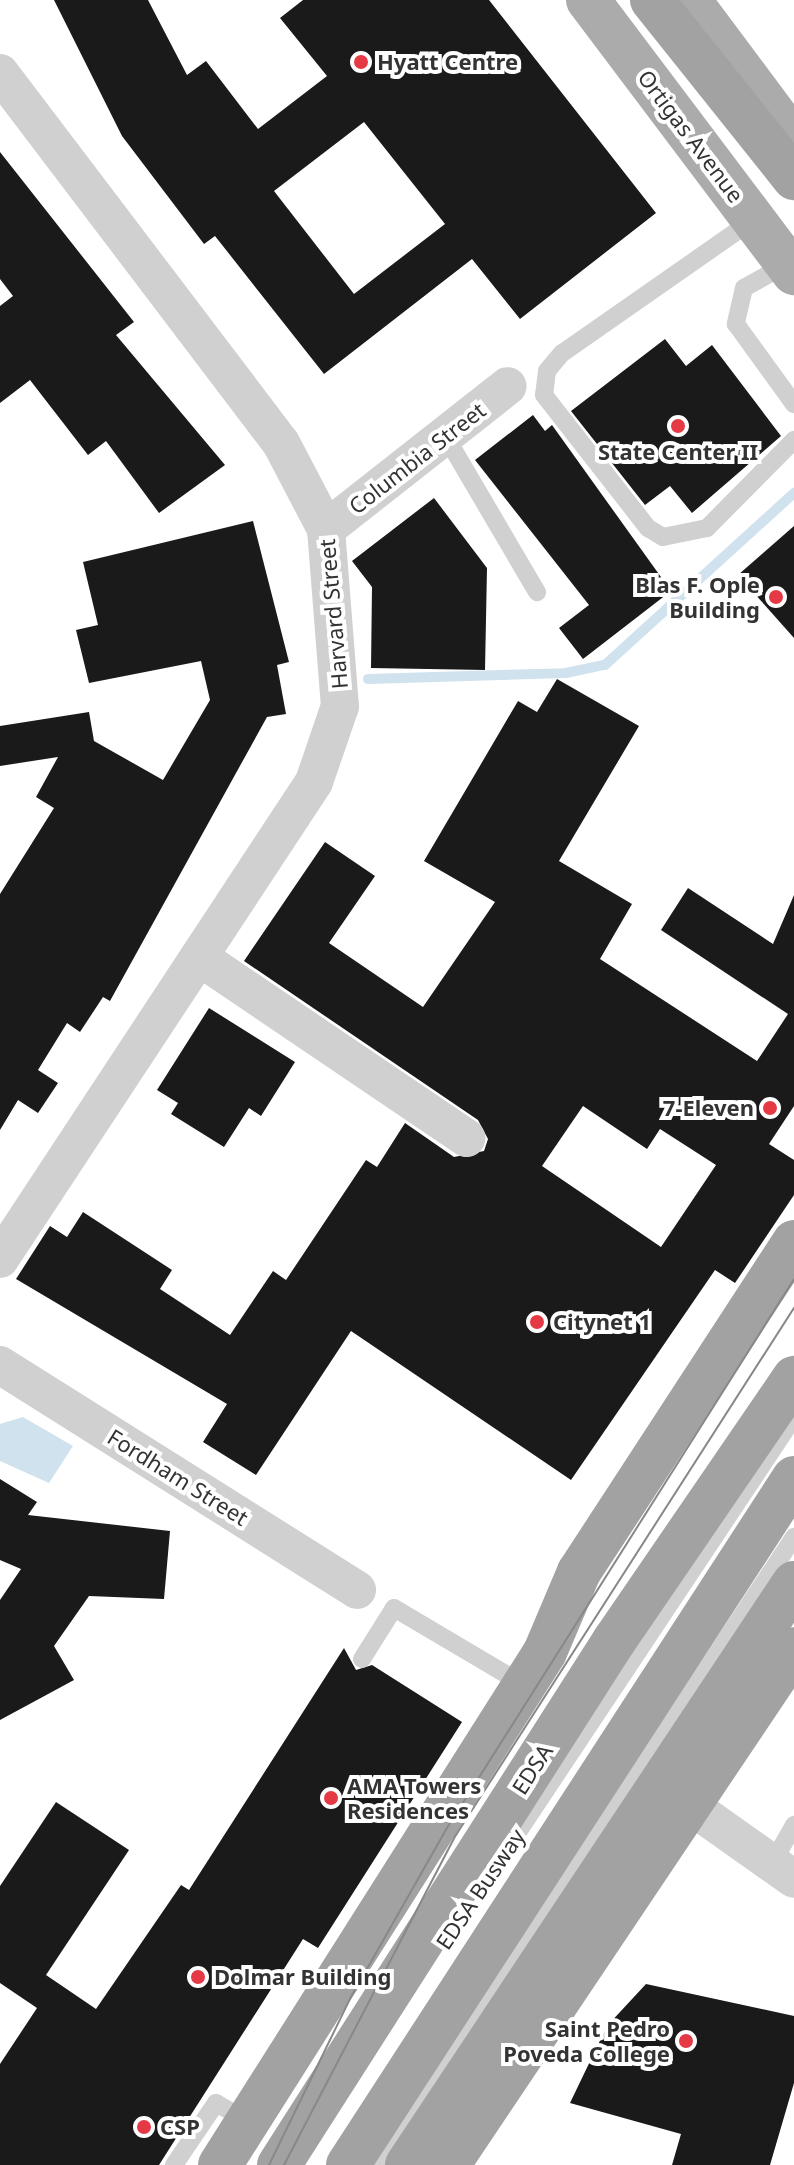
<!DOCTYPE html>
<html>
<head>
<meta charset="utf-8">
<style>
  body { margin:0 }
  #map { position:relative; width:794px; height:2165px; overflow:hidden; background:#fff; font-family:"Noto Sans",sans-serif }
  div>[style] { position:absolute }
  .water>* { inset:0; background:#cfe2ee }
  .stream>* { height:10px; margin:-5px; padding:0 5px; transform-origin:5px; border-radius:5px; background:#cfe2ee }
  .building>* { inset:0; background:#1a1a1a }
  .service>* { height:18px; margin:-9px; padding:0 9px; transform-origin:9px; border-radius:9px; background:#d0d0d0 }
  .minor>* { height:38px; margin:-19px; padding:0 19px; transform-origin:19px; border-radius:19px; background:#d0d0d0 }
  .primary>* { height:44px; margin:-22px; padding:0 22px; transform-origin:22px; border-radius:22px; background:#ababab }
  .trunk>* { height:44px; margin:-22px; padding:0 22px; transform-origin:22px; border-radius:22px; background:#a2a2a2 }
  .tram>* { height:2px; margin:-1px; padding:0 1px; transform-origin:1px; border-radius:1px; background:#888 }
  .dots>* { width:22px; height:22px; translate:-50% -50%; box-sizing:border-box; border:4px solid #fff; border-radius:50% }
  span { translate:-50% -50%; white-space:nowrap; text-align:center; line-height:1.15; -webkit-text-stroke:8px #fff; paint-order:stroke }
  .poi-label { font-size:22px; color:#333; font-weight:700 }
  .left { translate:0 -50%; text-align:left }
  .right { translate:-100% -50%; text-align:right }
  .street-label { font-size:22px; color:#333 }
</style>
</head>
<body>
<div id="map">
  <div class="water">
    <div style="clip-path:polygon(23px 1417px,73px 1446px,49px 1483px,0 1461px,0 1424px)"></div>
  </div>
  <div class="stream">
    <div style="left:368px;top:679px;width:198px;rotate:-1.7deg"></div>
    <div style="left:566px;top:673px;width:40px;rotate:-12deg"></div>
    <div style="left:605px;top:665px;width:256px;rotate:-42.3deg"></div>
  </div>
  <div class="building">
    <div style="clip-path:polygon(evenodd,54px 0,148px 0,187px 75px,206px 61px,258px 129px,327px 76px,280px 18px,303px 0,489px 0,656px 213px,520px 319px,472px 259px,324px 374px,215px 236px,204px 244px,122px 136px,54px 0,364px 122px,445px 224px,354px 294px,274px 191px,364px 122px)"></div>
    <div style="clip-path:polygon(0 152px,134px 322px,116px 335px,225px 465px,159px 513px,106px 441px,88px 455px,30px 380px,0 403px,0 306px,13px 296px,0 279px)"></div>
    <div style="clip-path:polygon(665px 339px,686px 366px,712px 345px,781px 436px,692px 513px,670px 486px,645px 505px,571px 411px)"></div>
    <div style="clip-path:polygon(533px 415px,545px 431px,552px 425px,671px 591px,583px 659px,559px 628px,589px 605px,475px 460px)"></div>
    <div style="clip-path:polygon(434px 498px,487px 568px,485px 670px,371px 668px,372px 587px,352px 561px)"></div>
    <div style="clip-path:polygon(253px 521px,289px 662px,277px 665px,286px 714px,267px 717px,110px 1001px,103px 997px,80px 1032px,67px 1023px,38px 1070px,58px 1083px,38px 1113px,18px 1100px,0 1130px,0 894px,54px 808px,36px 797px,58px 757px,0 766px,0 726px,89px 712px,94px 741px,163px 780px,210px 700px,201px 661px,89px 683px,76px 630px,98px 625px,83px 562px)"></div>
    <div style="clip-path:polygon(794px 526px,794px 638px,738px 575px)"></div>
    <div style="clip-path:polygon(evenodd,557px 679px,639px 726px,559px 861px,632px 904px,600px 959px,757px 1061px,788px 1014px,661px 930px,688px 888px,773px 944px,794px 895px,794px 1106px,769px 1144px,794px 1160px,794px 1195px,735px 1283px,715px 1270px,571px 1480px,351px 1331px,256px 1475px,203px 1442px,227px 1404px,16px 1279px,50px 1226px,67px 1237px,83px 1212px,172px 1270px,160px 1289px,230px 1335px,273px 1271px,286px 1280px,366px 1160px,377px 1167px,405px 1123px,454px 1157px,484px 1151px,488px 1139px,478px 1120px,244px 961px,325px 842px,375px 876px,329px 943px,423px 1007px,495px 902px,424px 861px,518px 701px,537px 712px,557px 679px,583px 1106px,647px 1149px,660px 1129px,716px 1165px,661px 1247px,542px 1166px,583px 1106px)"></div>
    <div style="clip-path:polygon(209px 1008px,295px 1062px,261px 1116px,249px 1108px,224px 1147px,171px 1114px,178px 1103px,157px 1090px)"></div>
    <div style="clip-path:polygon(0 1479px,37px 1502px,28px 1515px,170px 1531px,164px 1599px,89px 1596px,54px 1646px,74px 1680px,0 1720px,0 1600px,21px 1569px,0 1560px)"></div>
    <div style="clip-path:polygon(344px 1648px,356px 1670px,372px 1665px,462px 1722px,318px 1948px,303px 1939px,159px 2165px,0 2165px,0 2064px,37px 2008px,0 1983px,0 1886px,56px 1802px,129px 1850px,46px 1975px,96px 2009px,181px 1885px,189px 1890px)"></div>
    <div style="clip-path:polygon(646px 1984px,794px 2016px,794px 2083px,770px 2165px,672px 2165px,681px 2134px,570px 2103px,607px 2026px)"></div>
  </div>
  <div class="service">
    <div style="left:753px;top:220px;width:233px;rotate:145.1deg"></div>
    <div style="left:562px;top:353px;width:23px;rotate:130deg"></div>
    <div style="left:547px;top:371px;width:24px;rotate:97deg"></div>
    <div style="left:544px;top:395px;width:169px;rotate:52deg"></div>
    <div style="left:648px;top:528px;width:17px;rotate:31deg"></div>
    <div style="left:663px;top:537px;width:45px;rotate:-11.6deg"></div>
    <div style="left:707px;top:528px;width:124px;rotate:-45.3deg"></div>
    <div style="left:787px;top:264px;width:49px;rotate:150.8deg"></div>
    <div style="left:744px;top:288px;width:37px;rotate:103deg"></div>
    <div style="left:736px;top:324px;width:99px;rotate:54.1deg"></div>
    <div style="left:446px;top:437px;width:180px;rotate:59.6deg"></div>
    <div style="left:362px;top:1659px;width:60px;rotate:-57.9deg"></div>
    <div style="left:394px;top:1608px;width:151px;rotate:30.6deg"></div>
    <div style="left:514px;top:1838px;width:506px;rotate:-56.37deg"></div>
    <div style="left:772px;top:1864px;width:45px;rotate:-60.6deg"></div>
    <div style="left:174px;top:2165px;width:75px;rotate:-55.9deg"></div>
    <div style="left:216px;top:2103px;width:36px;rotate:30deg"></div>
    <div style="left:379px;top:2165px;width:753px;rotate:-56.54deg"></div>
  </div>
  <div class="minor">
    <div style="left:0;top:73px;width:465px;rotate:52.8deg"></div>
    <div style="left:281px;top:443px;width:97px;rotate:62.4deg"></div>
    <div style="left:326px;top:529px;width:178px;rotate:85.5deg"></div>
    <div style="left:340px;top:706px;width:80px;rotate:108.9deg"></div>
    <div style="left:314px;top:782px;width:571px;rotate:123.36deg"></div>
    <div style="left:326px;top:529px;width:231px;rotate:-38.2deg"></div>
    <div style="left:199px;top:957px;width:323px;rotate:34.1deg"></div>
    <div style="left:0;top:1365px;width:422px;rotate:32.2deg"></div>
    <div style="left:691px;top:1806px;width:126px;rotate:35.3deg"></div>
  </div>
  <div class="primary">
    <div style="left:588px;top:0;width:342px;rotate:53deg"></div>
    <div style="left:689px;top:0;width:176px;rotate:53.3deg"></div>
  </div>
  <div class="trunk">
    <div style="left:652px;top:0;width:228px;rotate:51.4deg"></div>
    <div style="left:220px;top:2165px;width:607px;rotate:-57.64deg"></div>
    <div style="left:545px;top:1652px;width:87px;rotate:-67deg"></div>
    <div style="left:579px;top:1572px;width:394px;rotate:-56.9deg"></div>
    <div style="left:279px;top:2165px;width:622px;rotate:-57.41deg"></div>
    <div style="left:614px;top:1641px;width:319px;rotate:-55.6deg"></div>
    <div style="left:348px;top:2165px;width:819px;rotate:-57.01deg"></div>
    <div style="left:407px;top:2165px;width:699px;rotate:-56.38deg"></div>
    <div style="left:448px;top:2165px;width:621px;rotate:-56.16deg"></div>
  </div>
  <div class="tram">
    <div style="left:269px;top:2165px;width:187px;rotate:-64deg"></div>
    <div style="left:351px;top:1997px;width:194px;rotate:-60.4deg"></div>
    <div style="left:447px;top:1828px;width:649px;rotate:-57.7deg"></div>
    <div style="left:284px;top:2165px;width:372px;rotate:-62.5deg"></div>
    <div style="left:456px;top:1835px;width:626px;rotate:-57.33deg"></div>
  </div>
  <div class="dots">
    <div style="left:361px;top:62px;background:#e63946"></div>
    <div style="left:678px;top:426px;background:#e63946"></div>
    <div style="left:776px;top:597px;background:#e63946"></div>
    <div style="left:770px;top:1108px;background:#e63946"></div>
    <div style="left:537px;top:1322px;background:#e63946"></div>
    <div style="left:331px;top:1798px;background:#e63946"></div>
    <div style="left:198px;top:1977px;background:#e63946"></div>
    <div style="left:686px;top:2041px;background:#e63946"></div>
    <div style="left:144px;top:2127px;background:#e63946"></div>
  </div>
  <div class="poi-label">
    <span class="left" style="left:377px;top:62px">Hyatt Centre</span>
    <span style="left:678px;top:452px">State Center II</span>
    <span class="right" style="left:760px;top:597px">Blas F. Ople<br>Building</span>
    <span class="right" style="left:754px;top:1108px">7-Eleven</span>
    <span class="left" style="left:553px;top:1322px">Citynet 1</span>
    <span class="left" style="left:347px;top:1798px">AMA Towers<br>Residences</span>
    <span class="left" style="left:214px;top:1977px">Dolmar Building</span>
    <span class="right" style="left:670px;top:2041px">Saint Pedro<br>Poveda College</span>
    <span class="left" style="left:160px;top:2127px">CSP</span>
  </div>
  <div class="street-label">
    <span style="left:691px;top:136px;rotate:53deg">Ortigas Avenue</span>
    <span style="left:417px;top:458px;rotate:-38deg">Columbia Street</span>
    <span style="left:333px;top:614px;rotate:-95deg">Harvard Street</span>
    <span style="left:178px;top:1477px;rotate:32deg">Fordham Street</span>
    <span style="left:532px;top:1769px;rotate:-57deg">EDSA</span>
    <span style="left:480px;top:1889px;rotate:-56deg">EDSA Busway</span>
  </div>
</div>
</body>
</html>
